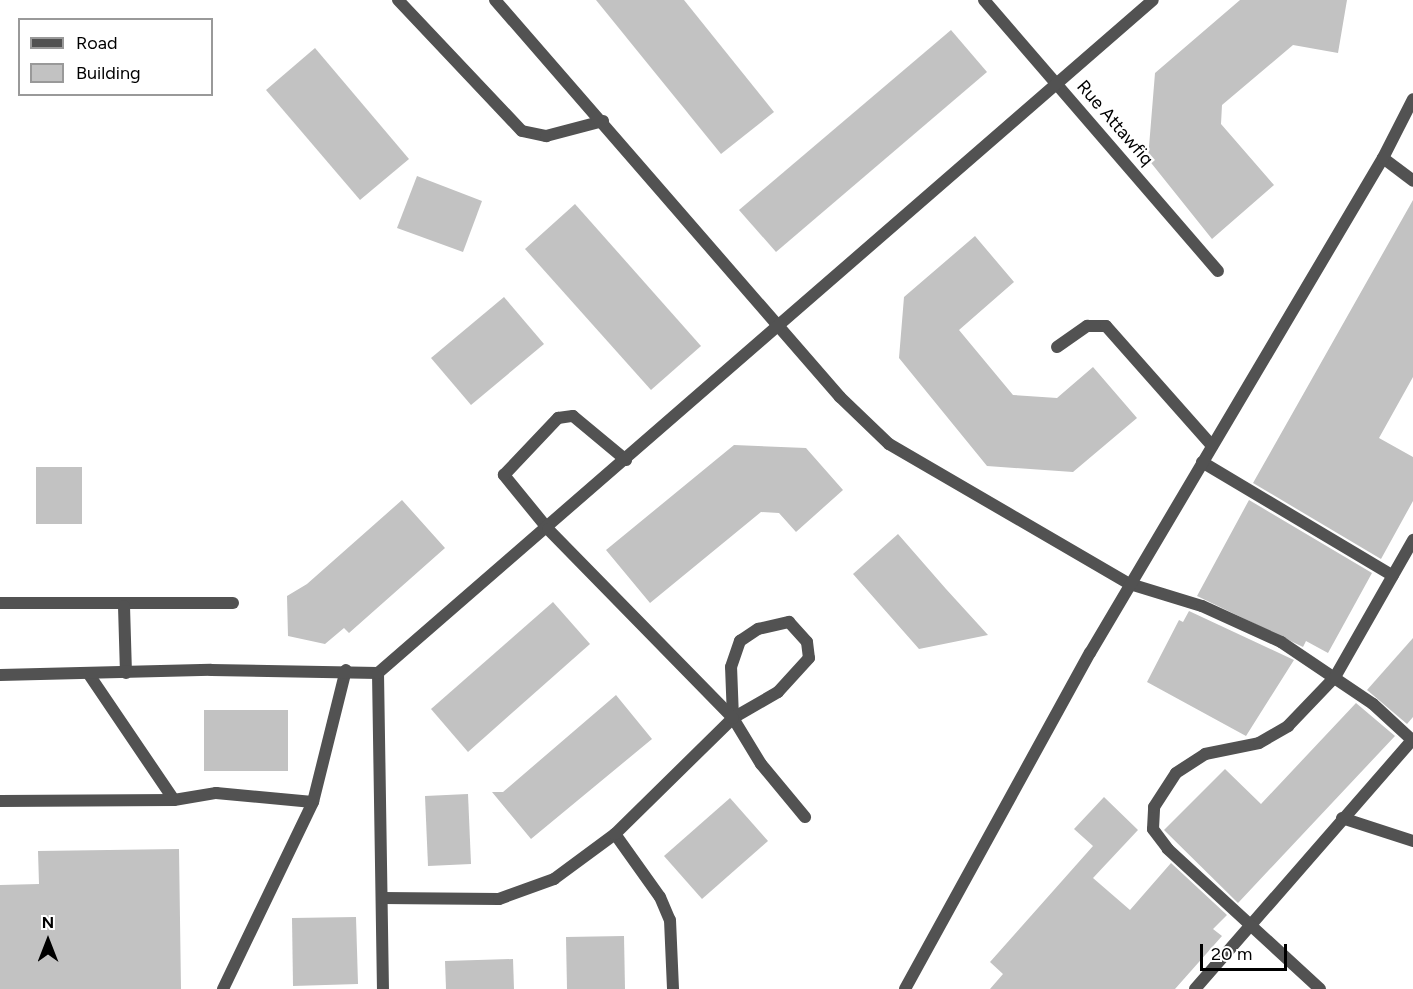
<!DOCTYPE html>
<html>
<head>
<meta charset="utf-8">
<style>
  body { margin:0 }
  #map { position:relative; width:1413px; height:989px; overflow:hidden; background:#fff; font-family:Figtree,sans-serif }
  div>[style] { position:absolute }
  .building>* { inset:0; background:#c2c2c2 }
  .lane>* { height:12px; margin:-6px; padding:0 6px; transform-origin:6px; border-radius:6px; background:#525252 }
  .street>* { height:12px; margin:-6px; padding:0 6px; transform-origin:6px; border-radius:6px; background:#525252 }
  span { translate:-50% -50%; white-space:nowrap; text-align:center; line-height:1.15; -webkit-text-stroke:5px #fff; paint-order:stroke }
  .street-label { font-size:18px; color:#000 }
  .legend { position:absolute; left:18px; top:18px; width:195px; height:78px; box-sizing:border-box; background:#fff; border:2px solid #999; margin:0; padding:8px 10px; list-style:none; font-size:18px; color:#000 }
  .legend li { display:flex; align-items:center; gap:12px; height:30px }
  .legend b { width:30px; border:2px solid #999 }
  .north { position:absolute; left:18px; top:911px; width:60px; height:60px; -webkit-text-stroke:4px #fff; paint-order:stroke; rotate:0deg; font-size:16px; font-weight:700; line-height:24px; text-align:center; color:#000 }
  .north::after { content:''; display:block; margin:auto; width:21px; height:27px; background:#000; clip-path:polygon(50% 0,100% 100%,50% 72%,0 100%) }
  .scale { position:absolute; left:1200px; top:944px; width:87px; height:27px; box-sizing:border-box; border:3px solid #000; border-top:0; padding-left:8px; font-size:18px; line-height:21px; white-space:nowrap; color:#000; -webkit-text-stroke:4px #fff; paint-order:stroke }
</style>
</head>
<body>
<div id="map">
  <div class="building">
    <div style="clip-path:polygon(596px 0,684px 0,774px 112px,721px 154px)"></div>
    <div style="clip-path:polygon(1240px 0,1347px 0,1338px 53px,1293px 45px,1222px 105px,1221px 124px,1274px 185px,1212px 239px,1148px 159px,1155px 73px)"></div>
    <div style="clip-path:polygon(951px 30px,987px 72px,776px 252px,739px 210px)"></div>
    <div style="clip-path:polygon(315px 48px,409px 159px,360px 200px,266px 90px)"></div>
    <div style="clip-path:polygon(417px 176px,482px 201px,463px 252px,397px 228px)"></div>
    <div style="clip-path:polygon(1413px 200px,1413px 377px,1379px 438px,1413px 457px,1413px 501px,1381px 559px,1253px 483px)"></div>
    <div style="clip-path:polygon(575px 204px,701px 346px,651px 390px,525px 249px)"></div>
    <div style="clip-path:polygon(975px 236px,1014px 282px,959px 330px,1013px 395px,1057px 398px,1093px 367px,1137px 418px,1073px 472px,987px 466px,899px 358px,904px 297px)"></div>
    <div style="clip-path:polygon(504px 297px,544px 344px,471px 405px,431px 358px)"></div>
    <div style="clip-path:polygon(734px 445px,806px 448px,843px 490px,796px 532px,779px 513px,761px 512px,650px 603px,606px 550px)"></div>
    <div style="clip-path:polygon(36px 467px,82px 467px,82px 524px,36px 524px)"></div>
    <div style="clip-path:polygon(402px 500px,445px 548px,349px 633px,344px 628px,325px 644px,288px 636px,287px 596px,307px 584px)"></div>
    <div style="clip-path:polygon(1249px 500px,1372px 573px,1328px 653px,1306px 641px,1303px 647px,1197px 596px)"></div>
    <div style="clip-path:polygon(898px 534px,946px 589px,988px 635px,919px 649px,853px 574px)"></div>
    <div style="clip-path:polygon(553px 602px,590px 644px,468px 752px,431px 709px)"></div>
    <div style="clip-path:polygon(1189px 611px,1294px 660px,1246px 736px,1147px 682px,1179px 620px,1183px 622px)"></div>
    <div style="clip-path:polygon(1413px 638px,1413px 717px,1407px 724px,1367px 690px)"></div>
    <div style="clip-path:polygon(616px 695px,652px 739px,531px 839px,492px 792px,503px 792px)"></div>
    <div style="clip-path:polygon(1356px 703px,1395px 736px,1238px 903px,1164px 830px,1225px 769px,1261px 804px)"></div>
    <div style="clip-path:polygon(204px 710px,288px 710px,288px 771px,204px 771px)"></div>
    <div style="clip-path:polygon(468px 794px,471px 864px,428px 866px,425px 796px)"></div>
    <div style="clip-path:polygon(1104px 797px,1138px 830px,1093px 878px,1130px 910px,1171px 863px,1227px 915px,1213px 929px,1222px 936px,1175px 989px,990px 989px,1003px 974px,990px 962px,1093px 846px,1074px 829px)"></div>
    <div style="clip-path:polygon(730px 798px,768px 841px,702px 899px,664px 856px)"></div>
    <div style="clip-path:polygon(179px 849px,181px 989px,0 989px,0 885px,39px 884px,38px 851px)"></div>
    <div style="clip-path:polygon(356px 917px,358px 984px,293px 986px,292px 918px)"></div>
    <div style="clip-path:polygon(624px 936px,625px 989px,567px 989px,566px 937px)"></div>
    <div style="clip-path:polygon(513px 959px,514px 989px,446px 989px,445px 961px)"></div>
  </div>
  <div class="lane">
    <div style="left:398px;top:0;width:180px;rotate:46.6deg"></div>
    <div style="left:522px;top:131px;width:25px;rotate:12deg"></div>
    <div style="left:546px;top:136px;width:59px;rotate:-14.7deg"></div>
    <div style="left:1057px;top:347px;width:37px;rotate:-35deg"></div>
    <div style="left:1087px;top:326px;width:19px"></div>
    <div style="left:1106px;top:326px;width:160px;rotate:48.5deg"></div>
    <div style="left:548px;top:529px;width:70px;rotate:-129.2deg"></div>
    <div style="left:504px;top:475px;width:79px;rotate:-46.5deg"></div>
    <div style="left:558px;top:418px;width:15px;rotate:-8deg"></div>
    <div style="left:573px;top:416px;width:69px;rotate:39.7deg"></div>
    <div style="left:0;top:603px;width:233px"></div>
    <div style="left:124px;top:606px;width:67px;rotate:88.3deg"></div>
    <div style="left:88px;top:673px;width:153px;rotate:55.9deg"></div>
    <div style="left:174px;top:800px;width:43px;rotate:-9.5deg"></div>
    <div style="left:216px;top:793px;width:97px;rotate:5.3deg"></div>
    <div style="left:0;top:801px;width:174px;rotate:-0.3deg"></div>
    <div style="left:223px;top:989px;width:208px;rotate:-64.3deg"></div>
    <div style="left:313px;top:802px;width:136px;rotate:-76deg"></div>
  </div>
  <div class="street">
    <div style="left:495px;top:0;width:526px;rotate:49.01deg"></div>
    <div style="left:840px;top:397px;width:68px;rotate:43.8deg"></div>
    <div style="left:889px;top:444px;width:279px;rotate:30.2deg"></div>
    <div style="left:1130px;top:584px;width:75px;rotate:17deg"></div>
    <div style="left:1202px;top:606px;width:87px;rotate:24.5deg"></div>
    <div style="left:1281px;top:642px;width:111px;rotate:34deg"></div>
    <div style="left:1373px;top:704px;width:53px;rotate:42.7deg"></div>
    <div style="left:984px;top:0;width:358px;rotate:49.2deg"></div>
    <div style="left:1383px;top:158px;width:38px;rotate:37deg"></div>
    <div style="left:1202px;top:462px;width:222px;rotate:30.8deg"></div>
    <div style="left:378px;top:673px;width:316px;rotate:89.1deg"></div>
    <div style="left:0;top:675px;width:211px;rotate:-1.4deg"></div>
    <div style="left:211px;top:670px;width:167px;rotate:1deg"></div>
    <div style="left:378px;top:673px;width:1026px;rotate:-40.97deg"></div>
    <div style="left:733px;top:718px;width:51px;rotate:-92.2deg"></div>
    <div style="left:731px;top:667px;width:28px;rotate:-71deg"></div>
    <div style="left:740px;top:641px;width:22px;rotate:-34deg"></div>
    <div style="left:758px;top:629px;width:32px;rotate:-13deg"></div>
    <div style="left:789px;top:622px;width:27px;rotate:48deg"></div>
    <div style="left:807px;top:642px;width:16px;rotate:83deg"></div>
    <div style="left:809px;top:658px;width:46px;rotate:132.4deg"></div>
    <div style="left:778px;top:692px;width:52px;rotate:150deg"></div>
    <div style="left:733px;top:718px;width:54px;rotate:58.7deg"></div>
    <div style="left:761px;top:764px;width:69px;rotate:50.3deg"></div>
    <div style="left:1342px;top:818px;width:75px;rotate:17.9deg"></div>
    <div style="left:615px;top:834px;width:77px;rotate:54.5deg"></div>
    <div style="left:660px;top:897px;width:25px;rotate:67deg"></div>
    <div style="left:670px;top:920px;width:69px;rotate:87.5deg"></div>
    <div style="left:382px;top:898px;width:117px;rotate:0.5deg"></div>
    <div style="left:499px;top:899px;width:59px;rotate:-20deg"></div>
    <div style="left:554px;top:879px;width:76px;rotate:-36.4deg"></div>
    <div style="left:615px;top:834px;width:165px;rotate:-44.5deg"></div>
    <div style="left:733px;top:718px;width:264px;rotate:-134.4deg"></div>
    <div style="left:905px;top:989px;width:384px;rotate:-61.2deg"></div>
    <div style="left:1090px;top:653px;width:575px;rotate:-59.38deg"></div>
    <div style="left:1383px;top:158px;width:66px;rotate:-63deg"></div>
    <div style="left:1195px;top:989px;width:332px;rotate:-48.9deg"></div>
    <div style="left:1320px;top:989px;width:207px;rotate:-137.4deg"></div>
    <div style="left:1168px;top:849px;width:25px;rotate:-127deg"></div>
    <div style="left:1153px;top:829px;width:22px;rotate:-87deg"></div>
    <div style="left:1154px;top:807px;width:40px;rotate:-57.1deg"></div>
    <div style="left:1176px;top:773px;width:35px;rotate:-33deg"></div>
    <div style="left:1205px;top:754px;width:55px;rotate:-11.5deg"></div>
    <div style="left:1259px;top:743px;width:34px;rotate:-30deg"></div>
    <div style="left:1288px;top:726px;width:68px;rotate:-46.2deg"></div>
    <div style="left:1335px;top:677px;width:158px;rotate:-60.3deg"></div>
  </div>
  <div class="street-label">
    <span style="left:1115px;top:123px;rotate:49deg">Rue Attawfiq</span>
  </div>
  <ul class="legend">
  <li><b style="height:8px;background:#525252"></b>Road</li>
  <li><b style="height:16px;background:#c2c2c2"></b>Building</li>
  </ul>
  <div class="north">N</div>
  <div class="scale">20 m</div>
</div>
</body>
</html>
